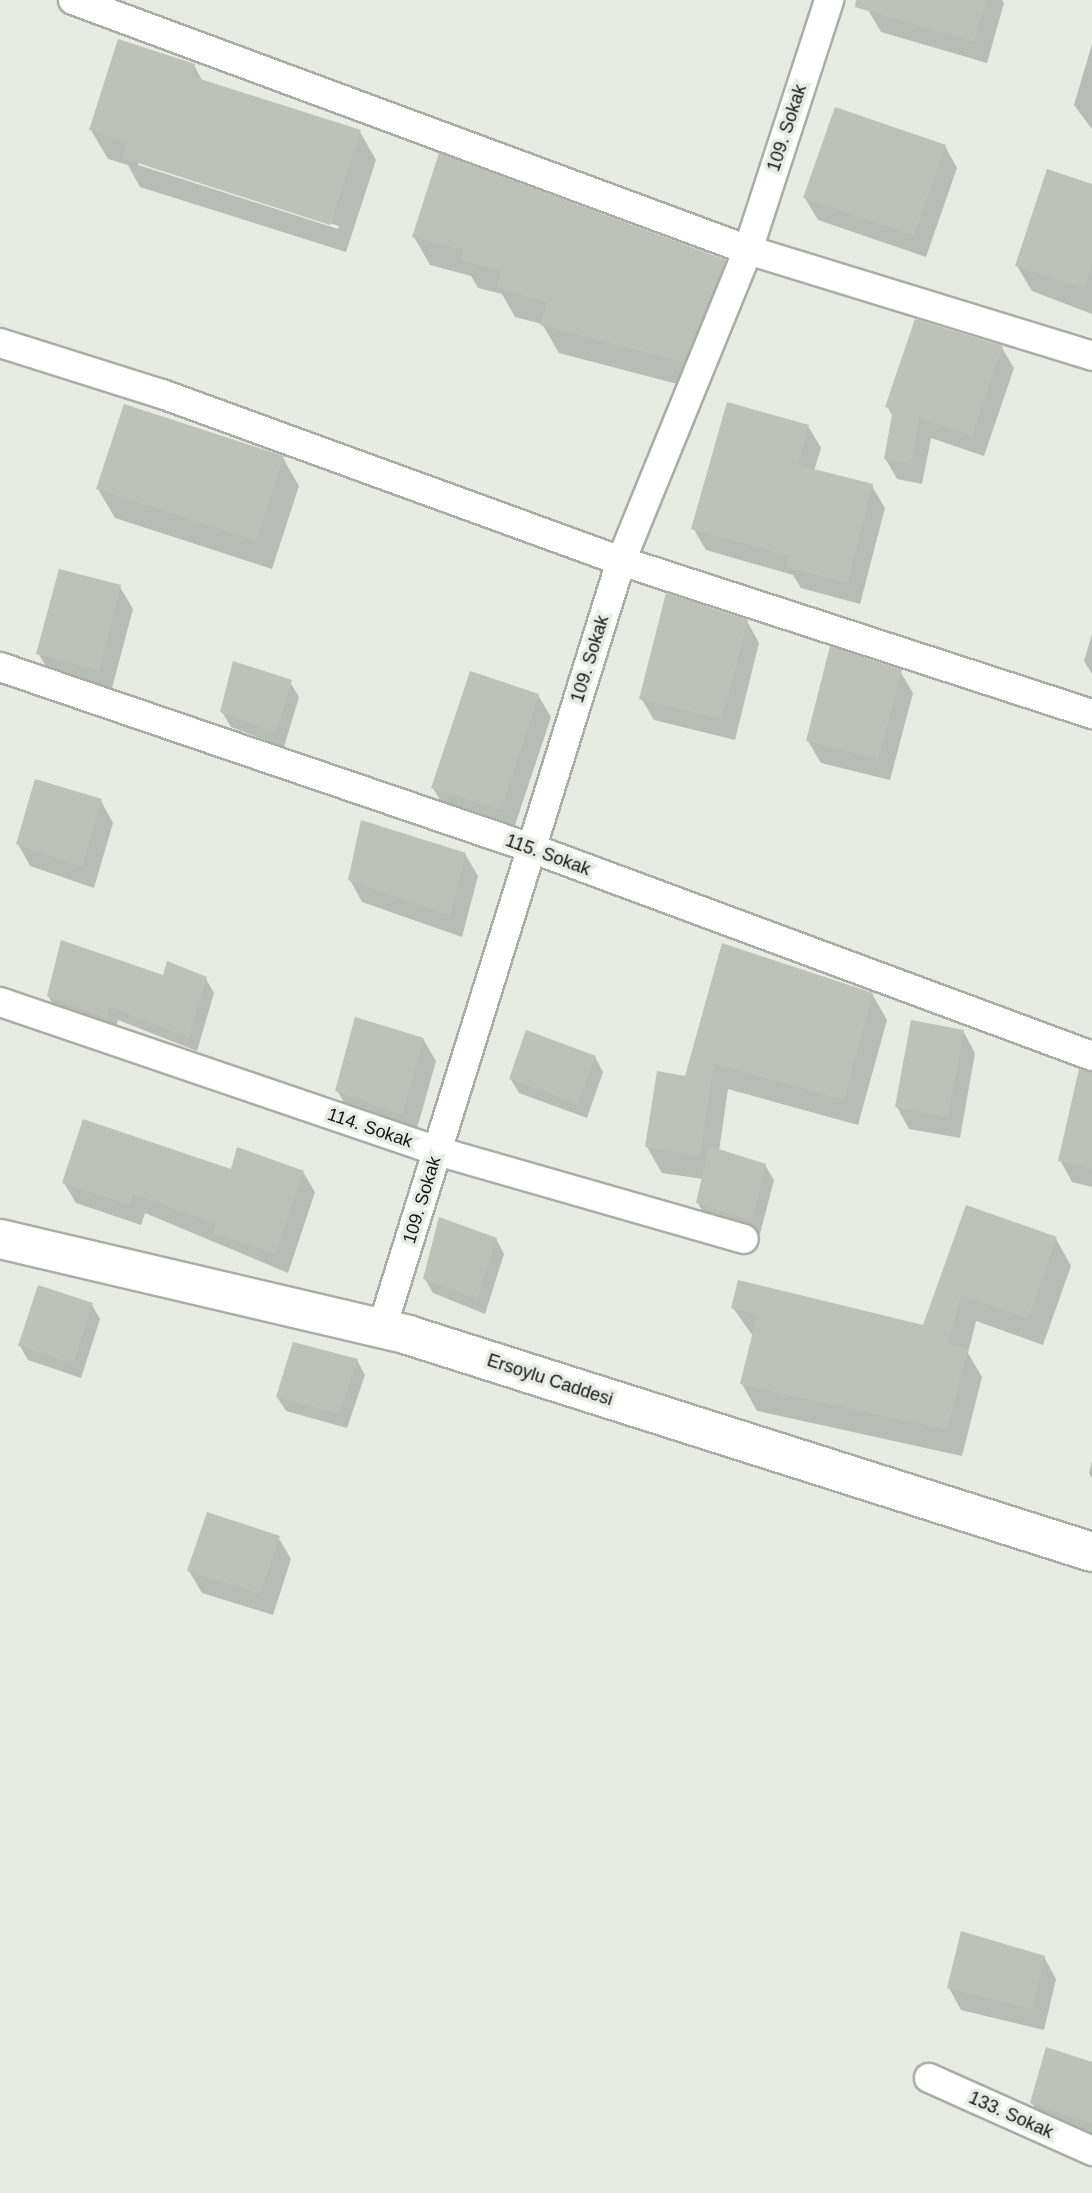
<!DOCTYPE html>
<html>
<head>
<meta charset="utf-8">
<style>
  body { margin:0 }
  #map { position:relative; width:1092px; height:2193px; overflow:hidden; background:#e7ebe4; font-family:Helvetica,sans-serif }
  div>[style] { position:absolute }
  .shadow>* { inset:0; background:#0003 }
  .building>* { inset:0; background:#bcc1ba }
  .roads { filter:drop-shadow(2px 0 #a9ada6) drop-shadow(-2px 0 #a9ada6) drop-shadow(0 2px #a9ada6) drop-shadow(0 -2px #a9ada6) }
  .street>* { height:28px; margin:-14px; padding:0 14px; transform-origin:14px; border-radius:14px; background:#fff }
  .secondary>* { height:38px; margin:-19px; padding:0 19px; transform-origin:19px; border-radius:19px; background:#fff }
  span { translate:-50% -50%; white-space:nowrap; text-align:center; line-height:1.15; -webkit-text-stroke:7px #e7ebe4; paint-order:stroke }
  .street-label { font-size:18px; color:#141513 }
</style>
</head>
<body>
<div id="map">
  <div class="shadow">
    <div style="clip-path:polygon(871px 0,1002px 0,1004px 3px,987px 63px,881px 32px,868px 10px)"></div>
    <div style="clip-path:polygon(1092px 44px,1092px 129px,1074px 105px)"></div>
    <div style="clip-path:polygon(evenodd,194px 65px,203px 82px,360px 132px,376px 160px,346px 252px,140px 187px,128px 165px,108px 159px,91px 130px,194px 65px,138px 161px,339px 226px,338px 229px,138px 165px,138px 161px)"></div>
    <div style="clip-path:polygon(945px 146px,957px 168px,926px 257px,818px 220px,805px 198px)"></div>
    <div style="clip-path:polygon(1092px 185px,1092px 314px,1032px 291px,1017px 266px)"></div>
    <div style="clip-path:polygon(414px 237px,725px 261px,741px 290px,700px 390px,559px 353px,542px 324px,515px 317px,502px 294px,478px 288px,471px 276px,430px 265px)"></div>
    <div style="clip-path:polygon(1002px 348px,1014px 368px,984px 456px,931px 438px,922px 484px,897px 479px,885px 458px,893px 417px,887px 406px)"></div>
    <div style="clip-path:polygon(808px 426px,821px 448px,814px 471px,872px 486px,885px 508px,860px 604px,801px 588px,793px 575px,706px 550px,693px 528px)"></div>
    <div style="clip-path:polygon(283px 458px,299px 486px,272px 569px,115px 518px,98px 489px)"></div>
    <div style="clip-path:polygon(120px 587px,133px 609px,111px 692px,51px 675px,38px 653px)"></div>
    <div style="clip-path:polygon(747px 621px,759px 643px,735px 740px,654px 720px,641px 698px)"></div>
    <div style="clip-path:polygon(1092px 634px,1092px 674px,1084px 661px)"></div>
    <div style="clip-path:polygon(900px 671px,913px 693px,890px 780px,821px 763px,808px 741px)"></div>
    <div style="clip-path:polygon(290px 682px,299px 697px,284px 747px,231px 727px,222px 712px)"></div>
    <div style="clip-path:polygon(538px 695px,551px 717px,513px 831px,446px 810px,433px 788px)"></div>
    <div style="clip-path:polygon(101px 801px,113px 823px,94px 888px,30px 866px,18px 844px)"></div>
    <div style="clip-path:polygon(465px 854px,478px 876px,462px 937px,362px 902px,350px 880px)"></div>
    <div style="clip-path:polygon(723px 946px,872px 994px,887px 1020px,858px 1125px,728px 1089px,719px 1151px,765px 1165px,774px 1180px,760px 1234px,706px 1218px,698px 1203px,703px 1179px,662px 1173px,647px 1147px,686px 1078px)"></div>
    <div style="clip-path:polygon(164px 977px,206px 979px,214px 993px,197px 1051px,118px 1020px,115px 1032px,57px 1011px,48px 996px)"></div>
    <div style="clip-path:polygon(963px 1031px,975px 1053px,960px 1138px,909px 1129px,897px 1107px)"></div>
    <div style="clip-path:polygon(423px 1039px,436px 1061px,415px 1136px,349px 1112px,337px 1090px)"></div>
    <div style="clip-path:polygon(595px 1057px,603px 1072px,587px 1118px,519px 1093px,510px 1078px)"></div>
    <div style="clip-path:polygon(1092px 1073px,1092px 1187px,1072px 1182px,1060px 1160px)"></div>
    <div style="clip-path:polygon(303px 1172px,315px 1192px,288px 1273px,145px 1213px,141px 1225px,76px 1203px,64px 1183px)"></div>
    <div style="clip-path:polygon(967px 1207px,1056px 1239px,1071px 1266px,1043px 1345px,976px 1321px,968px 1353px,982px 1377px,962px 1456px,757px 1411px,742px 1384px,753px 1336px,733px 1308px,924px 1327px)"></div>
    <div style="clip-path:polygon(496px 1239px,504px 1254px,485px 1314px,433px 1293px,425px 1279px)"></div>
    <div style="clip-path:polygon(92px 1305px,100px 1319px,81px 1378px,28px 1360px,20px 1346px)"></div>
    <div style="clip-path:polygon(357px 1360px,365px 1375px,347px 1428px,286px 1411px,277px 1397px)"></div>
    <div style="clip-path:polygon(1092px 1461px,1092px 1478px,1089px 1473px)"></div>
    <div style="clip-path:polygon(278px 1537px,291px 1559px,273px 1615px,202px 1593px,189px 1571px)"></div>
    <div style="clip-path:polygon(1044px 1957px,1056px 1979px,1044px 2030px,961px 2010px,949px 1988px)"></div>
    <div style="clip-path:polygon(1092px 2064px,1092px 2141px,1044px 2125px,1032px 2103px)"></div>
  </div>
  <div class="building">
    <div style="clip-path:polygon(856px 0,987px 0,974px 42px,855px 7px)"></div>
    <div style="clip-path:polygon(118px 39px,195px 64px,191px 76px,361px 130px,330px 225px,122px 158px,127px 142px,89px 130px)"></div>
    <div style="clip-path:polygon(835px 107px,946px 145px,914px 236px,803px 198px)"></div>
    <div style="clip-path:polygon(439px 153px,726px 260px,684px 362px,540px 325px,547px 302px,497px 288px,501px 271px,460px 260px,463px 250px,412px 237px)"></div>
    <div style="clip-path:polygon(1047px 169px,1092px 184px,1092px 265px,1084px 288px,1015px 266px)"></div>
    <div style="clip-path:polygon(915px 319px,1003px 346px,972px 436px,919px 418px,911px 464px,884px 459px,893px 409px,885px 407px)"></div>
    <div style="clip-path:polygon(727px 402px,809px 425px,798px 465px,873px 484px,848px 583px,786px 567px,789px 556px,691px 529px)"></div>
    <div style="clip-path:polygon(124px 404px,284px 456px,256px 541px,96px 489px)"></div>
    <div style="clip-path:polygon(59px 569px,121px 585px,99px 671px,36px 654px)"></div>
    <div style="clip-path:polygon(666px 593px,748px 620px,722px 719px,639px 699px)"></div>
    <div style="clip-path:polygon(830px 646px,902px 670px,878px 759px,806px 741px)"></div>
    <div style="clip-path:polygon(233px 661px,292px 680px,276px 733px,220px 712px)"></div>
    <div style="clip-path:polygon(470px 671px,539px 694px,501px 810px,431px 788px)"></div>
    <div style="clip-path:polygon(35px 779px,102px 799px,82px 867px,16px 844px)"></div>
    <div style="clip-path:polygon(361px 820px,466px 853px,450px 916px,348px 880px)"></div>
    <div style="clip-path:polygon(61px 940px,163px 975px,167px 961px,207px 977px,189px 1038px,110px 1007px,107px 1018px,47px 996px)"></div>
    <div style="clip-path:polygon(722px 943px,873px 993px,844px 1100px,714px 1064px,700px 1156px,645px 1147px,657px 1071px,685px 1076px)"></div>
    <div style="clip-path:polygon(355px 1017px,424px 1038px,402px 1115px,335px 1091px)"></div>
    <div style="clip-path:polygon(911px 1020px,964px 1030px,948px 1117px,895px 1107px)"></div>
    <div style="clip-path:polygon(526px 1030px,596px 1056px,578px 1104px,509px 1079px)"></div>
    <div style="clip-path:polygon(1079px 1069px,1092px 1072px,1092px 1169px,1058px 1161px)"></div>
    <div style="clip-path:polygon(83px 1119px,231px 1169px,237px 1147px,304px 1171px,276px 1254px,213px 1233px,216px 1224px,133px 1194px,130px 1205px,62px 1183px)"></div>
    <div style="clip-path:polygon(709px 1146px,766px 1164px,752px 1221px,696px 1203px)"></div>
    <div style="clip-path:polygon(966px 1205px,1057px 1237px,1028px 1319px,961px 1295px,948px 1344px,968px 1349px,947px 1430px,740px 1384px,757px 1315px,731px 1308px,738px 1280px,923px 1325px)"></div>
    <div style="clip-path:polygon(439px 1217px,497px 1238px,477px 1300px,423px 1279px)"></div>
    <div style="clip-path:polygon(38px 1285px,93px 1303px,73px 1364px,18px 1346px)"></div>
    <div style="clip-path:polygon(293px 1342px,358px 1359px,339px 1414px,276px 1397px)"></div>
    <div style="clip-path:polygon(207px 1512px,280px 1536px,260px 1594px,187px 1571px)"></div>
    <div style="clip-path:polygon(961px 1931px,1045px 1956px,1032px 2009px,947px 1988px)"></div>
    <div style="clip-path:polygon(1046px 2047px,1092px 2062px,1092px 2124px,1030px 2103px)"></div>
  </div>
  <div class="roads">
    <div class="street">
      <div style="left:73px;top:0;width:720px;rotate:20.32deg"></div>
      <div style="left:748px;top:250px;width:360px;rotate:17.1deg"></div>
      <div style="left:0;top:343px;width:170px;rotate:17.5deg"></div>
      <div style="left:162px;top:394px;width:488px;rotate:20deg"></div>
      <div style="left:621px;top:561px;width:495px;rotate:18deg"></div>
      <div style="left:0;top:667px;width:561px;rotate:18.82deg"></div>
      <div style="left:531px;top:848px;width:598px;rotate:20.34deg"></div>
      <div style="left:0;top:1002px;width:462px;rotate:18.8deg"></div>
      <div style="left:437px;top:1151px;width:319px;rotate:16deg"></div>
      <div style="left:382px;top:1328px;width:803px;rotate:-72.69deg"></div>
      <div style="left:621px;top:561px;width:336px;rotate:-67.8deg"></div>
      <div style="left:748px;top:250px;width:263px;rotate:-72deg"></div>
      <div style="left:929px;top:2078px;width:179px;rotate:24.1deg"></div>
    </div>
    <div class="secondary">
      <div style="left:0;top:1239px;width:419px;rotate:13.2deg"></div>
      <div style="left:408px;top:1335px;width:718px;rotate:17.6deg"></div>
    </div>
  </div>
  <div class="street-label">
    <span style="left:787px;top:128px;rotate:-72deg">109. Sokak</span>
    <span style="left:590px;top:659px;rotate:-73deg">109. Sokak</span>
    <span style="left:548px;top:855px;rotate:20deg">115. Sokak</span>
    <span style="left:370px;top:1128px;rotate:19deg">114. Sokak</span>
    <span style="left:422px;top:1200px;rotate:-73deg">109. Sokak</span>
    <span style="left:550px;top:1380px;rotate:18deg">Ersoylu Caddesi</span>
    <span style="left:1011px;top:2115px;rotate:24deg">133. Sokak</span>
  </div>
</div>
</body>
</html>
